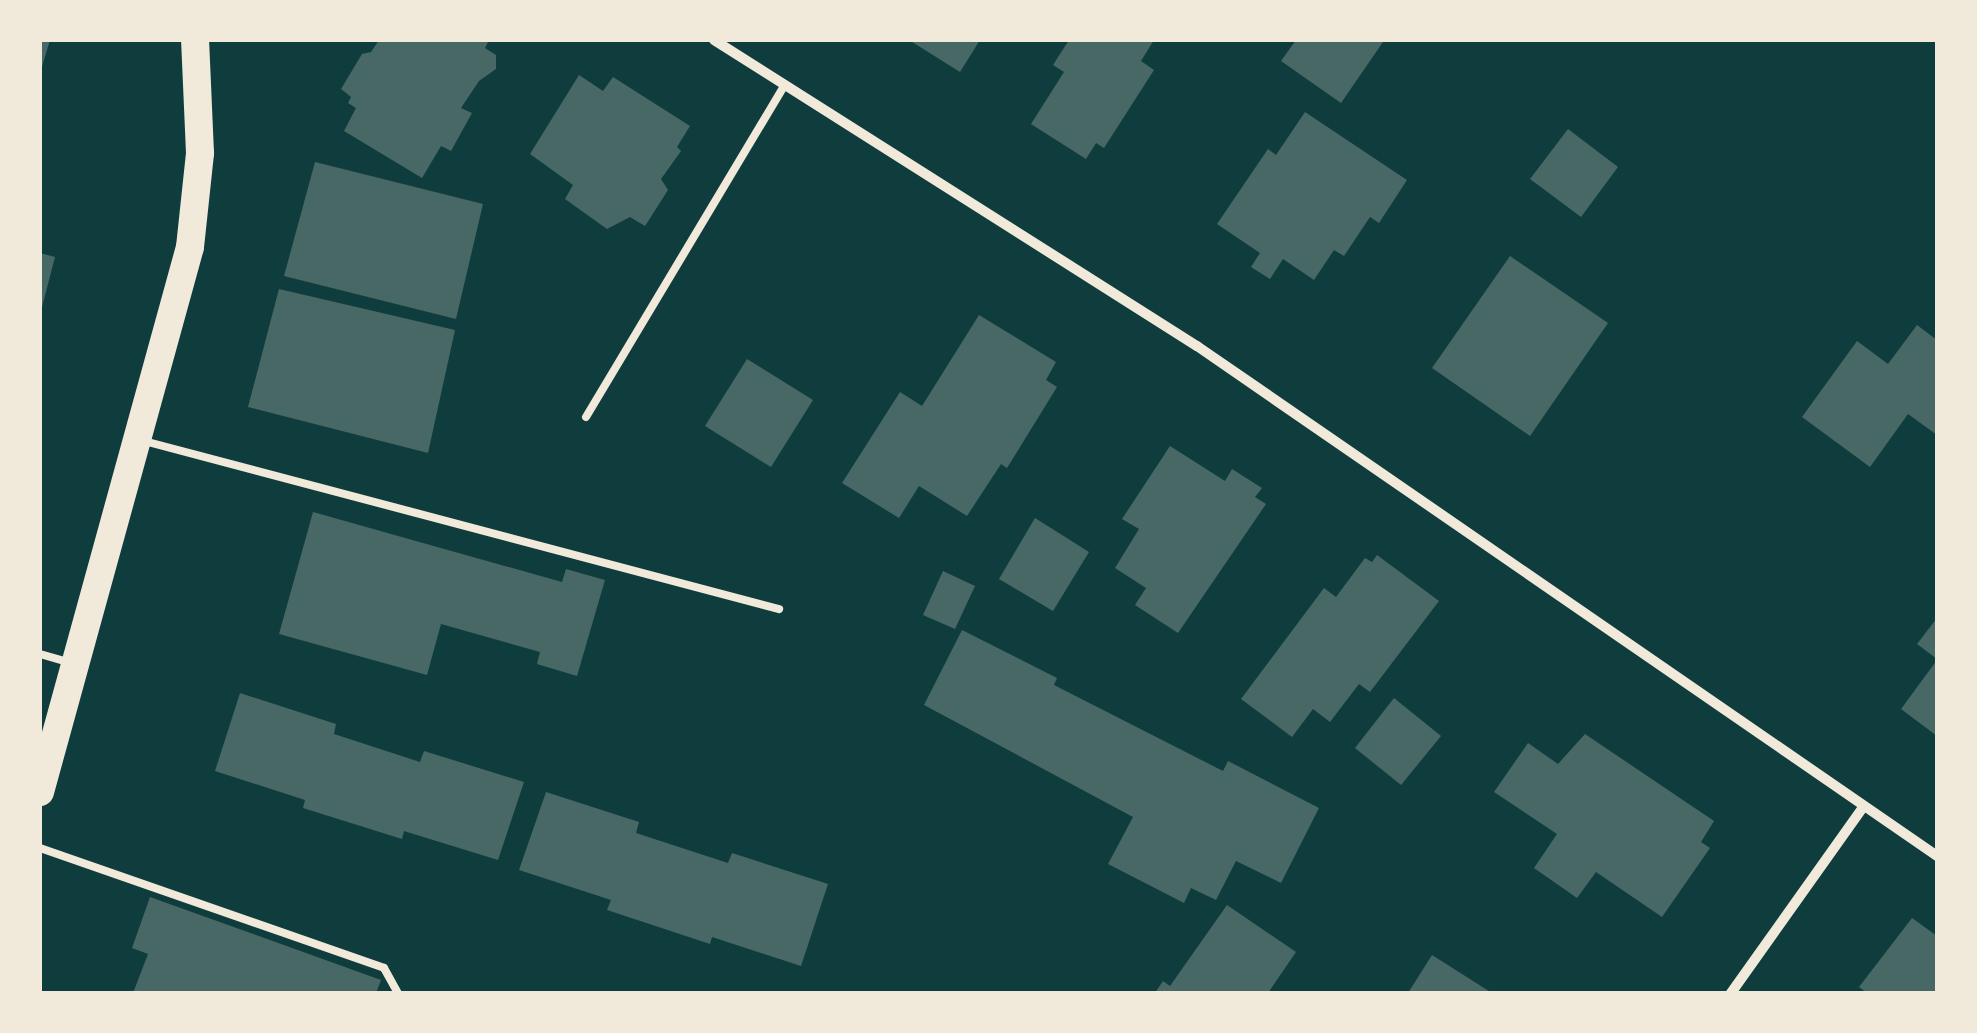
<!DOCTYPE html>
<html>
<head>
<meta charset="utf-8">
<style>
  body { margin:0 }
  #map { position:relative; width:1977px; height:1033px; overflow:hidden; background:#0f3d3e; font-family:"Source Sans 3",sans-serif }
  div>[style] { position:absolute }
  .building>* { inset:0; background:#486865 }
  .service>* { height:8px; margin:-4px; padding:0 4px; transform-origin:4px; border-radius:4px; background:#f1e9da }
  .minor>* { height:10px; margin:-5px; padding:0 5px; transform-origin:5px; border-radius:5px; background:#f1e9da }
  .trunk>* { height:28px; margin:-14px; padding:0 14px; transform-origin:14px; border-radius:14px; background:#f1e9da }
  span { translate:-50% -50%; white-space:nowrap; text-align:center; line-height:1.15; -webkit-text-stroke:8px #f1e9da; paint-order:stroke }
  .frame { position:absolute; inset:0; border:42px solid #f1e9da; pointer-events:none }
</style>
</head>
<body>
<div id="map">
  <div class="building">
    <div style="clip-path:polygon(40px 40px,50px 40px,41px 70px,40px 70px)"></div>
    <div style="clip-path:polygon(379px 40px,489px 40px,485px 48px,496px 55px,496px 69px,479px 81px,461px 108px,472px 113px,451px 151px,441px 146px,422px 178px,344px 131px,356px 108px,348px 103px,351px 97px,341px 89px,362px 54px,371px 52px)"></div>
    <div style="clip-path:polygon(909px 40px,980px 40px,960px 72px)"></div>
    <div style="clip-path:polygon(1069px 40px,1154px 40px,1141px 61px,1154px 70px,1104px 148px,1096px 143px,1086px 159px,1031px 124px,1064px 72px,1053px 65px)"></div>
    <div style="clip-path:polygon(1296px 40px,1381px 40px,1383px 42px,1341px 103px,1281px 61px)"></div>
    <div style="clip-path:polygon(579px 75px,603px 91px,613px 77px,690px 126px,677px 147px,681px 151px,661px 179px,668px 190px,645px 226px,630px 217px,607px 229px,565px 199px,573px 185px,530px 154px)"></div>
    <div style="clip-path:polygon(1305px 112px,1407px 180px,1379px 223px,1370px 217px,1344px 256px,1334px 250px,1314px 280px,1283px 259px,1270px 279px,1251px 267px,1260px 253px,1217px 224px,1268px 149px,1276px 155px)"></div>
    <div style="clip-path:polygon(1568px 129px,1618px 167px,1581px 217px,1530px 179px)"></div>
    <div style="clip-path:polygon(315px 162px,483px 204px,456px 319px,284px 276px)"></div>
    <div style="clip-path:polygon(40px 253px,55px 257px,41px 311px,40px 311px)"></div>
    <div style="clip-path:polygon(1510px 256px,1608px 323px,1530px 436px,1432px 368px)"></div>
    <div style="clip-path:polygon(279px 289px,455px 330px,428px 453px,248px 407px)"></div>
    <div style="clip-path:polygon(979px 315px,1056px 362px,1046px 380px,1057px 387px,1007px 468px,1001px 464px,967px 516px,919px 486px,899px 518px,842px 483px,900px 392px,922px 406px)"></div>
    <div style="clip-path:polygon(1917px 325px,1937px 340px,1937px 435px,1908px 414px,1870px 467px,1802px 417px,1857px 341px,1888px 364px)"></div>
    <div style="clip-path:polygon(747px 359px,813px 400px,771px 467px,705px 426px)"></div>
    <div style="clip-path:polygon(1170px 446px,1225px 481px,1232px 469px,1262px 488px,1255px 497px,1266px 504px,1178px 633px,1135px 605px,1146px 588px,1115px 568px,1139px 529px,1122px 519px)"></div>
    <div style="clip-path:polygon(313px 512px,562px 582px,566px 569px,605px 580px,577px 676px,537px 664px,540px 652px,441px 624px,427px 675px,279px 634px)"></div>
    <div style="clip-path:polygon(1035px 518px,1089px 552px,1053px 611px,999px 579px)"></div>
    <div style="clip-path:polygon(1377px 555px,1439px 601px,1370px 692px,1359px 684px,1330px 722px,1313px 709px,1292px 737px,1241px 699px,1324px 588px,1336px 597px,1365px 558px,1372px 562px)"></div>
    <div style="clip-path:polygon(943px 571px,975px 586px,955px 629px,923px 615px)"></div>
    <div style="clip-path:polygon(1937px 618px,1937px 659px,1917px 644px)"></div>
    <div style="clip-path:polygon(962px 630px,1057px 678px,1054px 685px,1223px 771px,1228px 761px,1319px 808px,1281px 883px,1236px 861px,1216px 900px,1191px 888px,1184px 903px,1108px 864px,1133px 817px,924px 705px)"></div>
    <div style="clip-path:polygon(1937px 660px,1937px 736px,1901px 709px)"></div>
    <div style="clip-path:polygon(240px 693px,336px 724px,334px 734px,420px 762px,424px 751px,524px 782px,498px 860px,404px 831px,402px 839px,303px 808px,305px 800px,215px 771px)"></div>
    <div style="clip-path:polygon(1394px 698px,1441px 736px,1401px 785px,1355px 748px)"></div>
    <div style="clip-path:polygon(1585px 734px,1714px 821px,1701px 842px,1710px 848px,1662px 917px,1596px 872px,1577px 898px,1534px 868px,1557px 834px,1494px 792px,1528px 743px,1558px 764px)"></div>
    <div style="clip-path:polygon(546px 792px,639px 822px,636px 833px,728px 863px,732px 853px,828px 884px,801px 966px,712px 937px,710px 944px,607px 910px,611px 900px,519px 870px)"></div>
    <div style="clip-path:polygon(150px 897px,381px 980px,376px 993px,133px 993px,148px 954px,132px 948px)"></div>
    <div style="clip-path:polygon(1227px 905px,1296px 952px,1268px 993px,1155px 993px,1163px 981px,1170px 986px)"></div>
    <div style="clip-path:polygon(1912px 918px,1937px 936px,1937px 993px,1867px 993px,1859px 987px)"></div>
    <div style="clip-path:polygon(1432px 955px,1492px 993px,1408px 993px)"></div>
  </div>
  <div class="service">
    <div style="left:586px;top:417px;width:387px;rotate:-59.1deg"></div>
    <div style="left:144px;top:441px;width:657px;rotate:14.82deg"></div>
    <div style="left:40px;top:654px;width:33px;rotate:16deg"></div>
    <div style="left:40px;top:848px;width:364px;rotate:19.2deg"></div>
    <div style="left:384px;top:968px;width:29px;rotate:61deg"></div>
  </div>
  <div class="minor">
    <div style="left:714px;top:40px;width:572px;rotate:32.36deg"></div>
    <div style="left:1197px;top:346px;width:899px;rotate:34.57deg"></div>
    <div style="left:1731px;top:993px;width:229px;rotate:-54.6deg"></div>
  </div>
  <div class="trunk">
    <div style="left:40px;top:792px;width:565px;rotate:-74.61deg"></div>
    <div style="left:190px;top:247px;width:95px;rotate:-83.9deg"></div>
    <div style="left:200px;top:153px;width:113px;rotate:-92.5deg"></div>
  </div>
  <div class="frame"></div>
</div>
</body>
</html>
